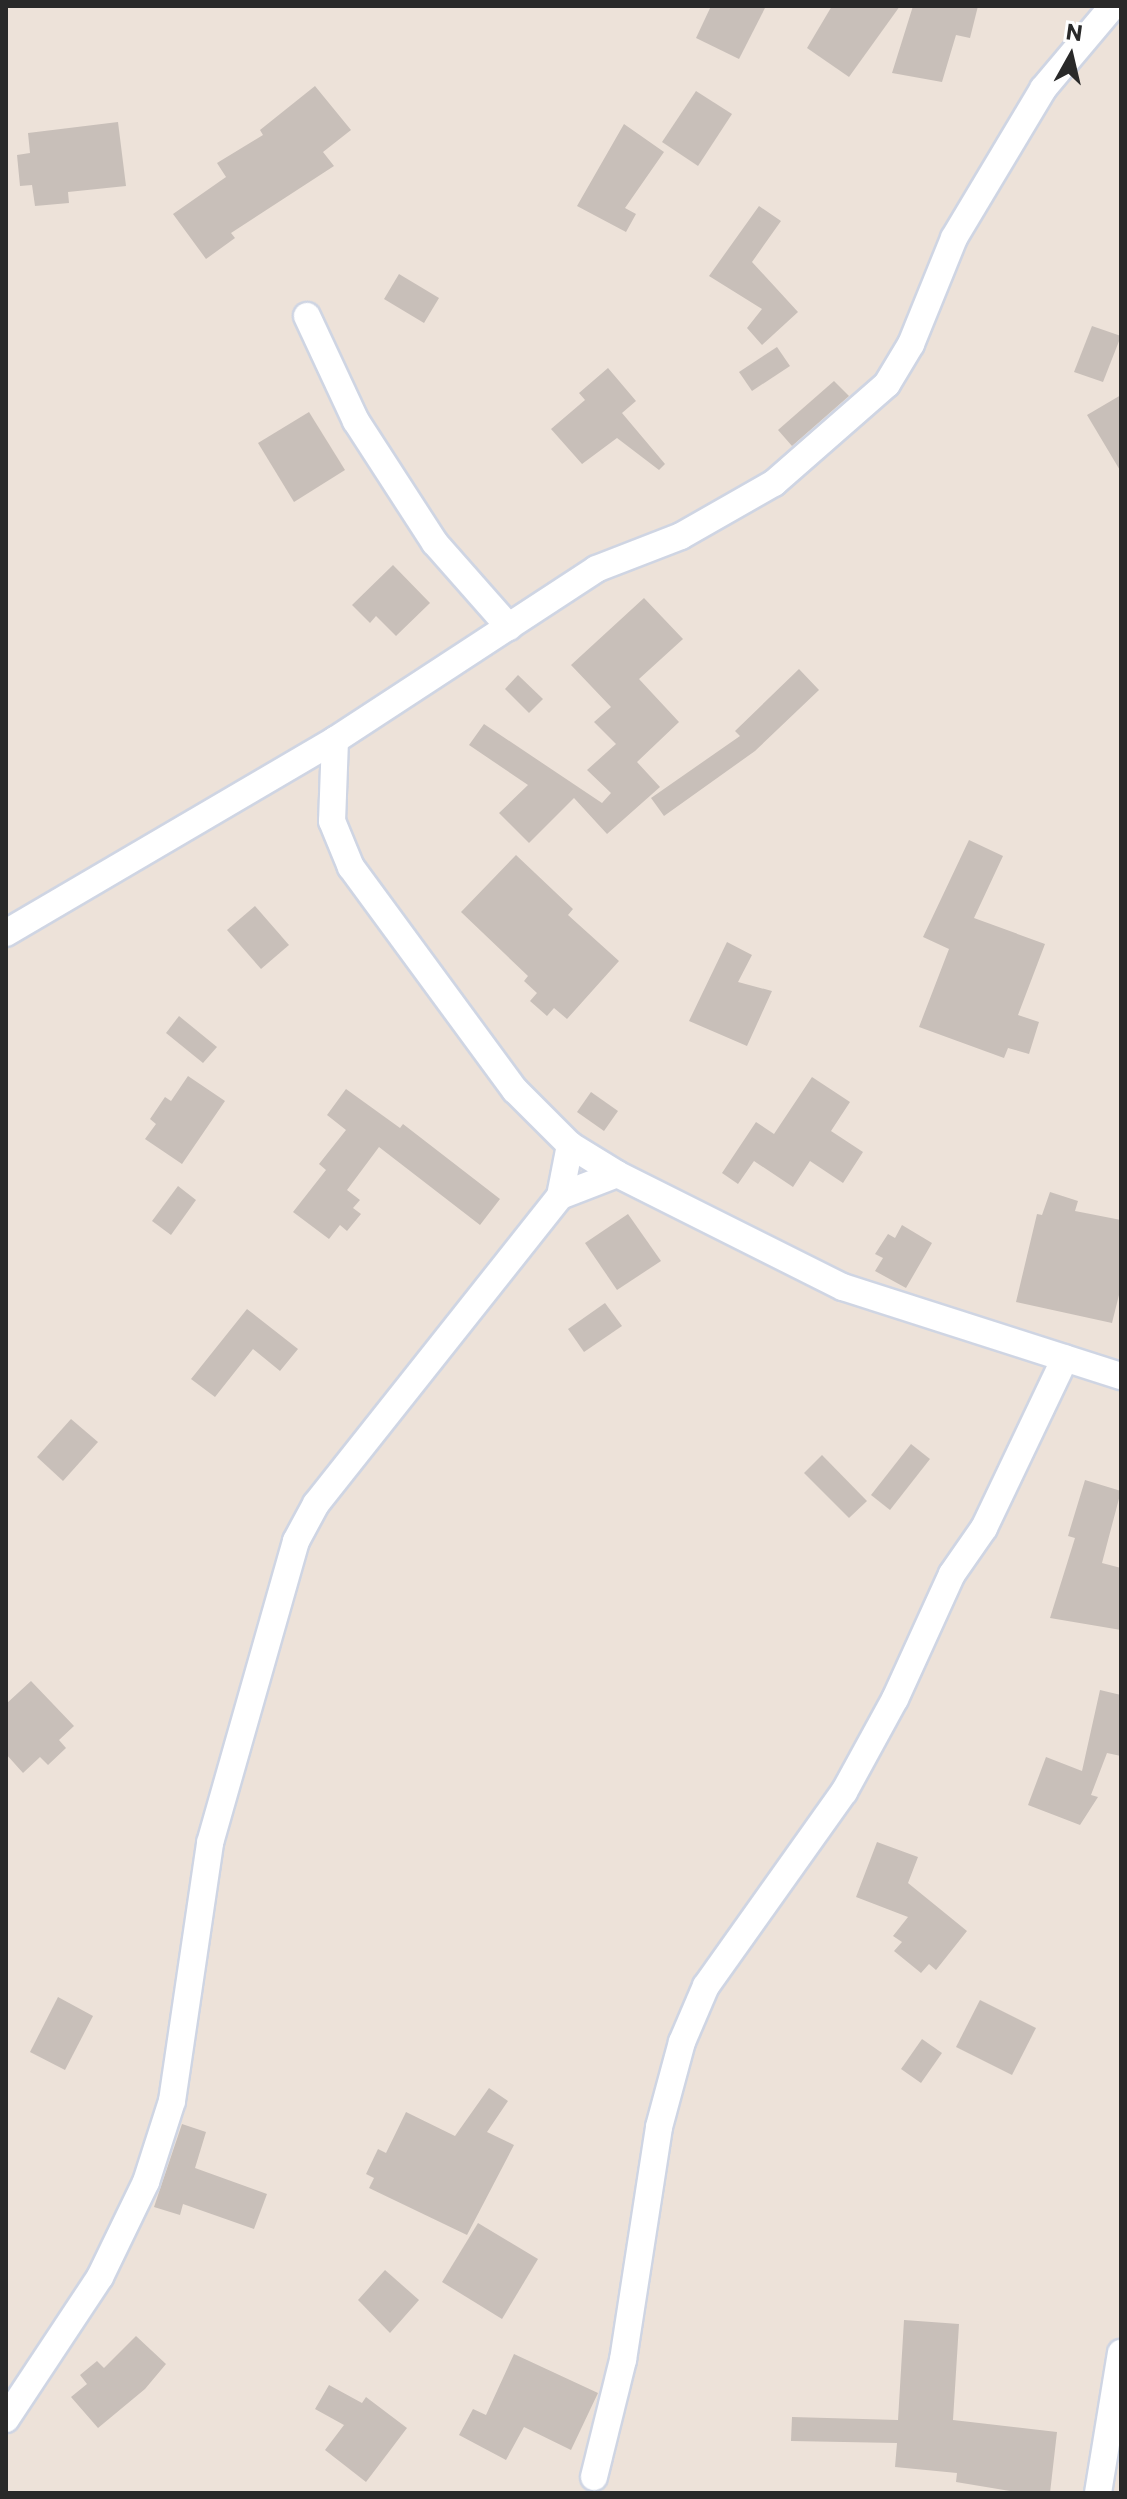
<!DOCTYPE html>
<html>
<head>
<meta charset="utf-8">
<style>
  body { margin:0 }
  #map { position:relative; width:1127px; height:2499px; overflow:hidden; background:#ede2d9; font-family:Commissioner,sans-serif }
  div>[style] { position:absolute }
  .building>* { inset:0; background:#c8bfb9 }
  .roads { filter:drop-shadow(2px 0 #cfd5e3) drop-shadow(-2px 0 #cfd5e3) drop-shadow(0 2px #cfd5e3) drop-shadow(0 -2px #cfd5e3) }
  .street>* { height:26px; margin:-13px; padding:0 13px; transform-origin:13px; border-radius:13px; background:#fff }
  span { translate:-50% -50%; white-space:nowrap; text-align:center; line-height:1.15; -webkit-text-stroke:8px #fff; paint-order:stroke }
  .frame { position:absolute; inset:0; border:8px solid #292929; pointer-events:none }
  .north { position:absolute; left:1031px; top:16px; width:80px; height:80px; -webkit-text-stroke:6px #fff; paint-order:stroke; rotate:8deg; font-size:22px; font-weight:700; line-height:32px; text-align:center; color:#292929 }
  .north::after { content:''; display:block; margin:auto; width:28px; height:36px; background:#292929; clip-path:polygon(50% 0,100% 100%,50% 72%,0 100%) }
</style>
</head>
<body>
<div id="map">
  <div class="building">
    <div style="clip-path:polygon(711px 6px,766px 6px,739px 59px,696px 38px)"></div>
    <div style="clip-path:polygon(832px 6px,900px 6px,849px 77px,807px 48px)"></div>
    <div style="clip-path:polygon(913px 6px,978px 6px,970px 38px,956px 35px,942px 82px,892px 73px)"></div>
    <div style="clip-path:polygon(315px 86px,351px 130px,323px 152px,334px 166px,231px 233px,235px 238px,206px 259px,173px 214px,226px 177px,217px 163px,263px 135px,260px 130px)"></div>
    <div style="clip-path:polygon(696px 91px,732px 114px,698px 166px,662px 142px)"></div>
    <div style="clip-path:polygon(118px 122px,126px 186px,68px 192px,69px 203px,35px 206px,32px 185px,20px 186px,17px 155px,30px 153px,28px 133px)"></div>
    <div style="clip-path:polygon(624px 124px,664px 152px,625px 208px,636px 214px,626px 232px,577px 206px)"></div>
    <div style="clip-path:polygon(759px 206px,781px 221px,752px 262px,798px 312px,762px 345px,747px 328px,762px 309px,709px 276px)"></div>
    <div style="clip-path:polygon(399px 274px,439px 298px,424px 323px,384px 299px)"></div>
    <div style="clip-path:polygon(1092px 326px,1121px 336px,1103px 382px,1074px 372px)"></div>
    <div style="clip-path:polygon(777px 347px,790px 366px,752px 391px,739px 372px)"></div>
    <div style="clip-path:polygon(608px 368px,636px 401px,622px 413px,665px 464px,659px 470px,617px 438px,582px 464px,551px 429px,585px 400px,579px 393px)"></div>
    <div style="clip-path:polygon(834px 381px,849px 396px,792px 446px,778px 430px)"></div>
    <div style="clip-path:polygon(1121px 395px,1121px 472px,1087px 415px)"></div>
    <div style="clip-path:polygon(309px 412px,345px 470px,294px 502px,258px 443px)"></div>
    <div style="clip-path:polygon(393px 565px,430px 603px,396px 636px,376px 616px,370px 623px,352px 605px)"></div>
    <div style="clip-path:polygon(644px 598px,683px 639px,639px 679px,679px 722px,637px 762px,660px 787px,607px 834px,574px 798px,529px 843px,499px 813px,528px 785px,469px 745px,484px 724px,602px 803px,611px 793px,587px 770px,616px 744px,594px 722px,611px 707px,571px 665px)"></div>
    <div style="clip-path:polygon(799px 669px,819px 690px,755px 751px,664px 816px,651px 798px,740px 736px,735px 731px)"></div>
    <div style="clip-path:polygon(518px 675px,543px 699px,529px 713px,505px 689px)"></div>
    <div style="clip-path:polygon(969px 840px,1003px 856px,974px 918px,1045px 944px,1018px 1015px,1039px 1022px,1029px 1054px,1008px 1048px,1004px 1058px,919px 1027px,949px 949px,923px 937px)"></div>
    <div style="clip-path:polygon(516px 855px,573px 909px,568px 915px,619px 961px,567px 1019px,554px 1008px,547px 1016px,530px 1001px,537px 993px,524px 981px,528px 976px,461px 912px)"></div>
    <div style="clip-path:polygon(255px 906px,289px 945px,261px 969px,227px 930px)"></div>
    <div style="clip-path:polygon(727px 942px,752px 955px,738px 982px,772px 991px,747px 1046px,689px 1021px)"></div>
    <div style="clip-path:polygon(179px 1016px,217px 1047px,203px 1063px,166px 1033px)"></div>
    <div style="clip-path:polygon(188px 1076px,225px 1101px,182px 1164px,145px 1139px,156px 1124px,150px 1119px,165px 1097px,171px 1101px)"></div>
    <div style="clip-path:polygon(812px 1077px,850px 1102px,831px 1131px,863px 1152px,843px 1183px,810px 1161px,793px 1187px,754px 1161px,738px 1184px,722px 1173px,756px 1122px,774px 1134px)"></div>
    <div style="clip-path:polygon(346px 1089px,400px 1128px,403px 1124px,500px 1199px,480px 1225px,379px 1147px,347px 1190px,360px 1200px,353px 1208px,361px 1214px,347px 1231px,340px 1225px,329px 1239px,293px 1212px,326px 1170px,319px 1164px,346px 1130px,327px 1115px)"></div>
    <div style="clip-path:polygon(591px 1092px,618px 1111px,604px 1131px,577px 1112px)"></div>
    <div style="clip-path:polygon(178px 1186px,196px 1200px,171px 1235px,152px 1221px)"></div>
    <div style="clip-path:polygon(1050px 1192px,1078px 1201px,1075px 1211px,1121px 1220px,1121px 1287px,1112px 1323px,1016px 1302px,1037px 1214px,1042px 1215px)"></div>
    <div style="clip-path:polygon(628px 1214px,661px 1261px,617px 1290px,585px 1243px)"></div>
    <div style="clip-path:polygon(902px 1225px,932px 1243px,906px 1288px,875px 1271px,883px 1258px,875px 1254px,888px 1234px,895px 1238px)"></div>
    <div style="clip-path:polygon(605px 1303px,622px 1326px,584px 1352px,568px 1329px)"></div>
    <div style="clip-path:polygon(247px 1309px,298px 1349px,280px 1371px,253px 1349px,215px 1397px,191px 1379px)"></div>
    <div style="clip-path:polygon(71px 1419px,98px 1442px,63px 1481px,37px 1457px)"></div>
    <div style="clip-path:polygon(911px 1444px,930px 1459px,890px 1510px,871px 1495px)"></div>
    <div style="clip-path:polygon(822px 1455px,867px 1501px,849px 1518px,804px 1473px)"></div>
    <div style="clip-path:polygon(1085px 1480px,1121px 1491px,1102px 1563px,1121px 1568px,1121px 1630px,1050px 1618px,1075px 1538px,1068px 1536px)"></div>
    <div style="clip-path:polygon(31px 1681px,74px 1726px,59px 1740px,66px 1748px,48px 1765px,40px 1757px,23px 1773px,6px 1754px,6px 1704px)"></div>
    <div style="clip-path:polygon(1100px 1690px,1121px 1695px,1121px 1756px,1107px 1753px,1091px 1795px,1098px 1797px,1080px 1825px,1028px 1805px,1046px 1757px,1082px 1771px)"></div>
    <div style="clip-path:polygon(877px 1842px,918px 1857px,908px 1883px,967px 1931px,936px 1970px,929px 1964px,921px 1973px,894px 1951px,902px 1942px,893px 1936px,908px 1917px,856px 1897px)"></div>
    <div style="clip-path:polygon(58px 1997px,93px 2016px,65px 2070px,30px 2052px)"></div>
    <div style="clip-path:polygon(980px 2000px,1036px 2028px,1012px 2075px,956px 2047px)"></div>
    <div style="clip-path:polygon(922px 2039px,942px 2053px,921px 2083px,901px 2069px)"></div>
    <div style="clip-path:polygon(489px 2088px,508px 2101px,487px 2132px,514px 2145px,467px 2235px,369px 2188px,374px 2178px,366px 2174px,378px 2149px,386px 2153px,406px 2112px,455px 2136px)"></div>
    <div style="clip-path:polygon(182px 2124px,206px 2132px,195px 2168px,267px 2194px,254px 2229px,183px 2204px,180px 2215px,154px 2207px)"></div>
    <div style="clip-path:polygon(478px 2223px,538px 2259px,502px 2319px,442px 2282px)"></div>
    <div style="clip-path:polygon(385px 2270px,419px 2300px,390px 2333px,358px 2300px)"></div>
    <div style="clip-path:polygon(904px 2320px,959px 2324px,953px 2420px,1057px 2432px,1050px 2493px,1010px 2491px,956px 2482px,957px 2473px,895px 2467px,897px 2443px,791px 2441px,792px 2417px,898px 2420px)"></div>
    <div style="clip-path:polygon(136px 2336px,166px 2364px,145px 2389px,98px 2428px,71px 2397px,87px 2384px,80px 2375px,97px 2361px,104px 2368px)"></div>
    <div style="clip-path:polygon(514px 2354px,598px 2393px,571px 2450px,524px 2427px,506px 2460px,459px 2435px,473px 2409px,486px 2415px)"></div>
    <div style="clip-path:polygon(329px 2385px,362px 2403px,366px 2397px,407px 2428px,366px 2482px,325px 2450px,344px 2425px,315px 2409px)"></div>
  </div>
  <div class="roads">
    <div class="street">
      <div style="left:307px;top:316px;width:116px;rotate:65deg"></div>
      <div style="left:356px;top:421px;width:145px;rotate:57.1deg"></div>
      <div style="left:435px;top:543px;width:112px;rotate:48.6deg"></div>
      <div style="left:335px;top:740px;width:81px;rotate:92.1deg"></div>
      <div style="left:332px;top:821px;width:50px;rotate:67.6deg"></div>
      <div style="left:351px;top:867px;width:277px;rotate:53.7deg"></div>
      <div style="left:515px;top:1090px;width:78px;rotate:45deg"></div>
      <div style="left:570px;top:1145px;width:55px;rotate:31.7deg"></div>
      <div style="left:617px;top:1174px;width:253px;rotate:26.6deg"></div>
      <div style="left:843px;top:1287px;width:292px;rotate:17.8deg"></div>
      <div style="left:6px;top:933px;width:381px;rotate:-30.4deg"></div>
      <div style="left:335px;top:740px;width:312px;rotate:-33.2deg"></div>
      <div style="left:596px;top:569px;width:91px;rotate:-21.2deg"></div>
      <div style="left:681px;top:536px;width:107px;rotate:-29.7deg"></div>
      <div style="left:774px;top:483px;width:150px;rotate:-41.2deg"></div>
      <div style="left:887px;top:384px;width:47px;rotate:-59deg"></div>
      <div style="left:911px;top:344px;width:114px;rotate:-67.9deg"></div>
      <div style="left:954px;top:238px;width:174px;rotate:-59.1deg"></div>
      <div style="left:1043px;top:89px;width:109px;rotate:-49.9deg"></div>
      <div style="left:560px;top:1196px;width:61px;rotate:-21.1deg"></div>
      <div style="left:6px;top:2419px;width:170px;rotate:-56.5deg"></div>
      <div style="left:100px;top:2277px;width:106px;rotate:-64.2deg"></div>
      <div style="left:146px;top:2182px;width:85px;rotate:-72.2deg"></div>
      <div style="left:172px;top:2101px;width:261px;rotate:-81.6deg"></div>
      <div style="left:210px;top:1843px;width:314px;rotate:-74.1deg"></div>
      <div style="left:296px;top:1541px;width:42px;rotate:-61.6deg"></div>
      <div style="left:316px;top:1504px;width:393px;rotate:-51.6deg"></div>
      <div style="left:560px;top:1196px;width:52px;rotate:-78.9deg"></div>
      <div style="left:594px;top:2477px;width:121px;rotate:-76.1deg"></div>
      <div style="left:623px;top:2360px;width:236px;rotate:-81.2deg"></div>
      <div style="left:659px;top:2127px;width:88px;rotate:-74.9deg"></div>
      <div style="left:682px;top:2042px;width:61px;rotate:-66.8deg"></div>
      <div style="left:706px;top:1986px;width:238px;rotate:-54.6deg"></div>
      <div style="left:844px;top:1792px;width:106px;rotate:-61.3deg"></div>
      <div style="left:895px;top:1699px;width:137px;rotate:-65.5deg"></div>
      <div style="left:952px;top:1574px;width:56px;rotate:-55.2deg"></div>
      <div style="left:984px;top:1528px;width:188px;rotate:-64.5deg"></div>
      <div style="left:1098px;top:2493px;width:142px;rotate:-80.7deg"></div>
    </div>
  </div>
  <div class="frame"></div>
  <div class="north">N</div>
</div>
</body>
</html>
